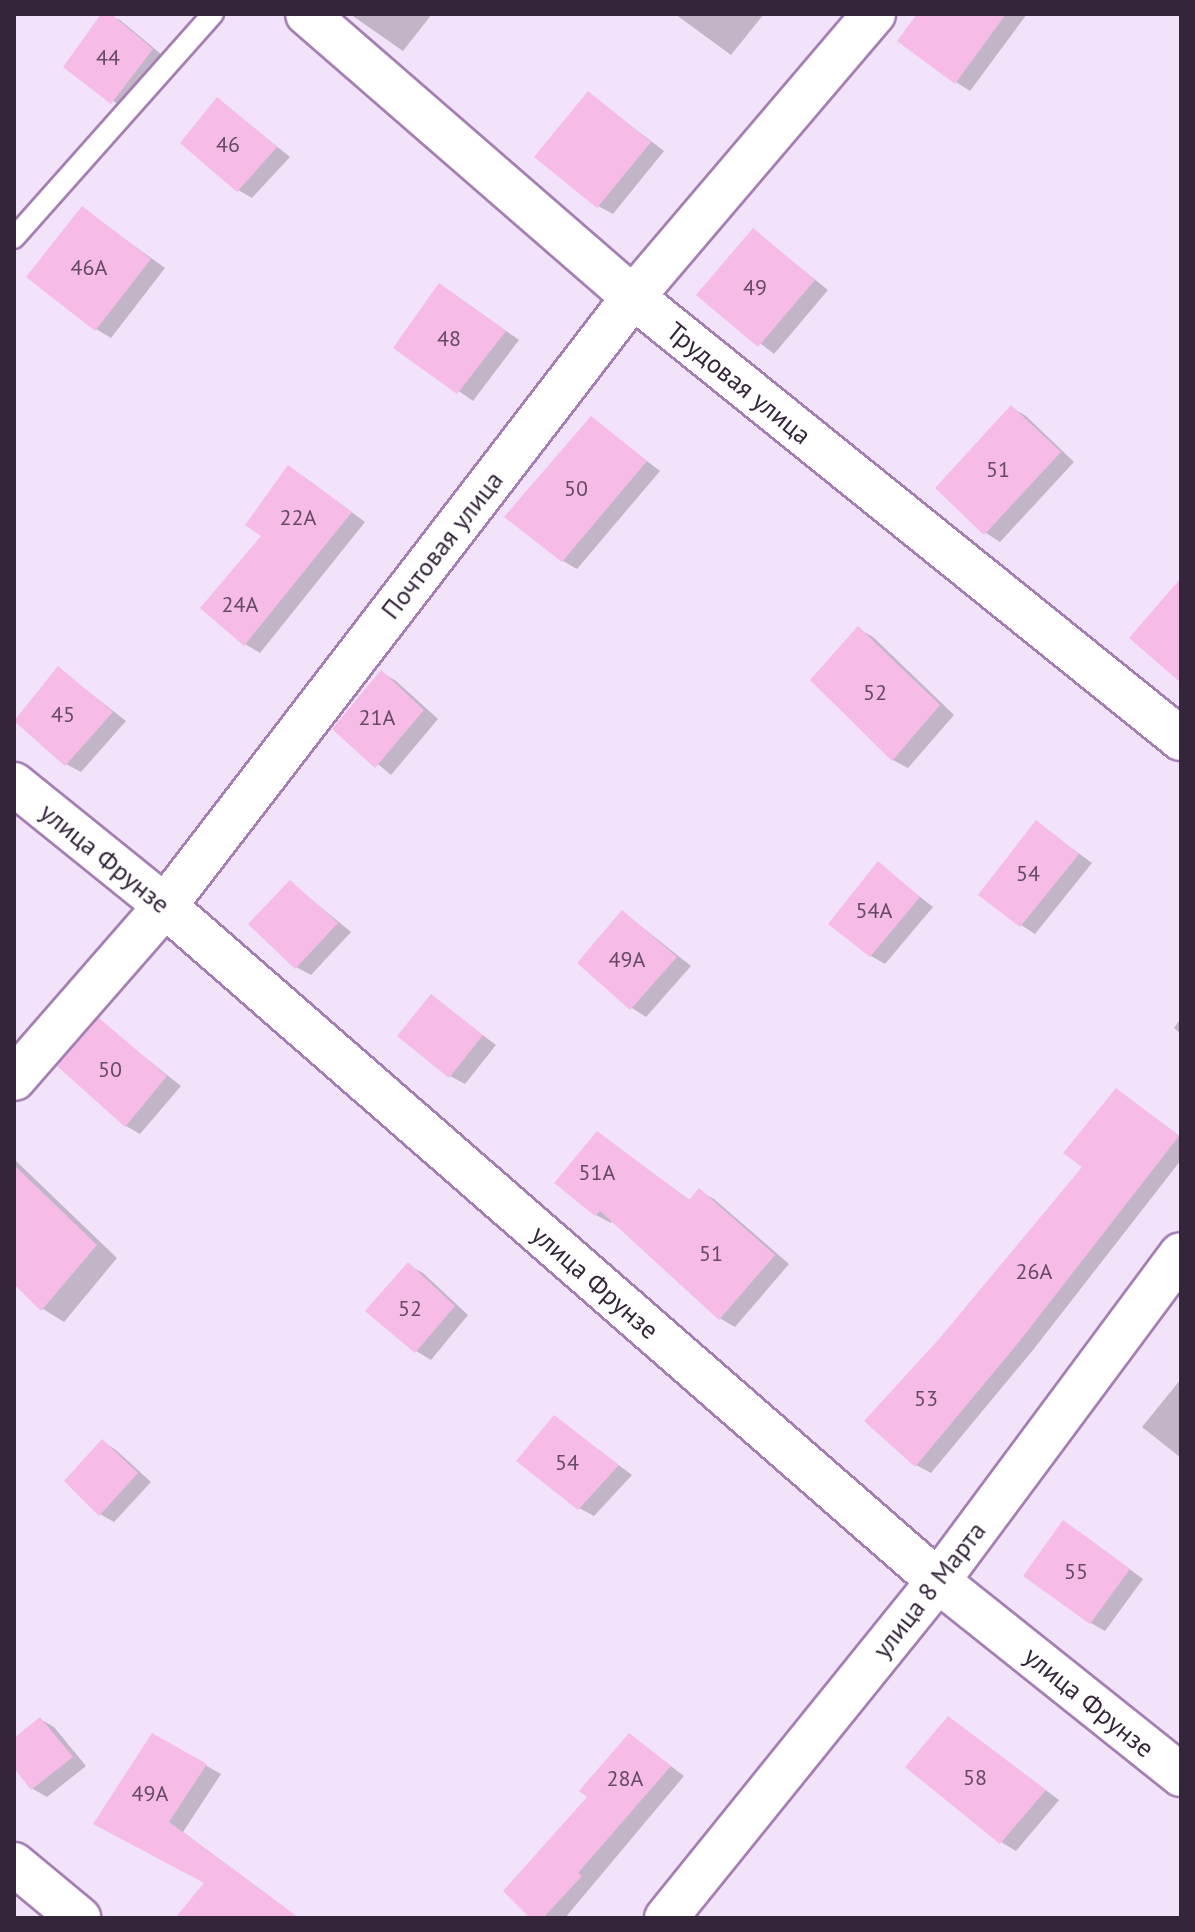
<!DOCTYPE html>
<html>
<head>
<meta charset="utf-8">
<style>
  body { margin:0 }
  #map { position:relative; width:1195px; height:1932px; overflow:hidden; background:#f3e3fa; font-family:"PT Sans",sans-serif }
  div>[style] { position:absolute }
  .shadow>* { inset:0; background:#0003 }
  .building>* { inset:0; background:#f6bbe6 }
  .roads { filter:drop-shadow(2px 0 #a57fb4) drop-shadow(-2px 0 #a57fb4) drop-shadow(0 2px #a57fb4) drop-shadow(0 -2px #a57fb4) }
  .lane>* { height:20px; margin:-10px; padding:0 10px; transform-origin:10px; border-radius:10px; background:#fff }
  .street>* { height:42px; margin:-21px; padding:0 21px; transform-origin:21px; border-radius:21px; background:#fff }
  span { translate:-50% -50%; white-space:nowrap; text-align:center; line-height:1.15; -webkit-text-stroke:7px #fff; paint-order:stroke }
  .number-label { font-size:22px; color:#654a66 }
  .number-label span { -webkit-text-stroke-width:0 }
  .street-label { font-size:26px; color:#35253b }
  .frame { position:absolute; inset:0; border:16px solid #35253b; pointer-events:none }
</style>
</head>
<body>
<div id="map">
  <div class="shadow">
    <div style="clip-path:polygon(104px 14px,120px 20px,167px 59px,127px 111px,66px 66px)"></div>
    <div style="clip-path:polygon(350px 14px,432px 14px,403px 51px)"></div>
    <div style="clip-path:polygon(675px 14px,764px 14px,731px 55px)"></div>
    <div style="clip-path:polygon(919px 14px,1027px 14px,970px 91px,956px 82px)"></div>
    <div style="clip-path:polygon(588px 93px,664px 151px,613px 214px,598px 206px)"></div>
    <div style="clip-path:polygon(218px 99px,290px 157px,252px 198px,238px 190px)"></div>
    <div style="clip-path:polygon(83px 209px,165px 268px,111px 338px,96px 329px)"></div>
    <div style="clip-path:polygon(753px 230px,828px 290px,774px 354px,699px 295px)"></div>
    <div style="clip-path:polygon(454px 294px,519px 340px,473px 401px,396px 347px)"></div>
    <div style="clip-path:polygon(1012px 408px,1026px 416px,1074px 462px,1000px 542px,986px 533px,937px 488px)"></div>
    <div style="clip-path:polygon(592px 419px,660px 471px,577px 569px,563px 561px)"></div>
    <div style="clip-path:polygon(303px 476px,365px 522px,260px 653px,245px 644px,264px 535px)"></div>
    <div style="clip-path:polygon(859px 629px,873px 637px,954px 715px,908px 768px,893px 760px)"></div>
    <div style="clip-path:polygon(59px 669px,126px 721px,81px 772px,66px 764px)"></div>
    <div style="clip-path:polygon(381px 672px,396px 681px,438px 719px,391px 775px,334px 728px)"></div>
    <div style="clip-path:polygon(1037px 823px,1092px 863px,1035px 934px,1021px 925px)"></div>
    <div style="clip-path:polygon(878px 864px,933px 907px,885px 964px,871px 956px)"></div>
    <div style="clip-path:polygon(291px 883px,351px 932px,311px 975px,296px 967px)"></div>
    <div style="clip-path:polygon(623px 912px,691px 966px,646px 1017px,632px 1008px)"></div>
    <div style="clip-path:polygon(431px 997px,496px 1045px,465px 1084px,450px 1076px)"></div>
    <div style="clip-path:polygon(1181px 1018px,1181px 1034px,1174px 1028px)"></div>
    <div style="clip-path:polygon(99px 1021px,181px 1086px,140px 1134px,126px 1126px)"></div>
    <div style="clip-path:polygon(1117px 1090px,1181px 1137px,1181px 1160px,1033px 1350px,931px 1473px,916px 1465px,940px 1340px,1085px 1167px)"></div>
    <div style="clip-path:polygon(597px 1133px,691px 1201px,699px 1191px,714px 1199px,789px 1264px,735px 1327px,721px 1319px,613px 1220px,611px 1223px,596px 1215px,557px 1183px)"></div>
    <div style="clip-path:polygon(14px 1159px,117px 1258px,64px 1322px,43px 1309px,14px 1281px)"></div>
    <div style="clip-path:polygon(408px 1265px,423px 1273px,468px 1315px,431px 1360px,416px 1351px)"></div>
    <div style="clip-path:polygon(1181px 1379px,1181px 1458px,1142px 1427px)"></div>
    <div style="clip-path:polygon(554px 1417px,632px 1475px,594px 1516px,579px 1508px)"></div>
    <div style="clip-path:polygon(102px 1441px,116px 1450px,151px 1482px,114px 1522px,100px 1514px)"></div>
    <div style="clip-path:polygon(1078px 1531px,1143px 1579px,1105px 1631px,1091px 1623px)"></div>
    <div style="clip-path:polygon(949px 1718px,1059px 1800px,1016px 1851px,1001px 1842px)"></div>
    <div style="clip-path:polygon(40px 1719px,54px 1727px,86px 1766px,47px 1797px,33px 1789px,14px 1764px,14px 1740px)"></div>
    <div style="clip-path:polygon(152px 1735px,221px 1774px,183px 1832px,288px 1910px,282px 1918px,178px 1918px,206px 1883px,110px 1831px)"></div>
    <div style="clip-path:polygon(630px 1735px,684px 1776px,565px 1918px,533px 1918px,590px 1797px)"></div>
  </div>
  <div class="building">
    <div style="clip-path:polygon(101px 14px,111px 14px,153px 49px,111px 104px,63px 67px)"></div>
    <div style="clip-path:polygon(917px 14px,1006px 14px,955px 84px,897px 41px)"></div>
    <div style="clip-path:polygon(588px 91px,651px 142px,597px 208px,534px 157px)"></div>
    <div style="clip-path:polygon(217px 97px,277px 147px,237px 192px,180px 143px)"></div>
    <div style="clip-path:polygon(82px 206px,151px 259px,95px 331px,26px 277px)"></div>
    <div style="clip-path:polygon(753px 228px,815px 280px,758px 347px,696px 295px)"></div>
    <div style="clip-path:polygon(439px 283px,506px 331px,457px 394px,393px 348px)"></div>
    <div style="clip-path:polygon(1011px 405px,1061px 452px,984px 535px,935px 488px)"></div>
    <div style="clip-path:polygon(591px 416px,647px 461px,562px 562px,504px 517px)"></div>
    <div style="clip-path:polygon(288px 465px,352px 512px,244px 646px,200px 608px,261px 536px,245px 525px)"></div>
    <div style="clip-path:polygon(1181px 578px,1181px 683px,1129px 638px)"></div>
    <div style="clip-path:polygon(858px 626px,940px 705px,892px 761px,810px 680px)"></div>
    <div style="clip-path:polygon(58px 666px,113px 712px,65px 766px,14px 721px)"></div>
    <div style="clip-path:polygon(381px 670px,424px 710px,375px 768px,332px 729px)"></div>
    <div style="clip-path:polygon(1036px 820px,1079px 854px,1020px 927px,978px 895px)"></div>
    <div style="clip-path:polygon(878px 861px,920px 897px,870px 957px,828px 924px)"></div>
    <div style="clip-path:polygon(290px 880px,338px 923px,295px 969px,248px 924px)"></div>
    <div style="clip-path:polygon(622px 910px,677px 957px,630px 1010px,577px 963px)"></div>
    <div style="clip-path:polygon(431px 994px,483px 1035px,449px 1078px,397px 1036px)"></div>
    <div style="clip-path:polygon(99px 1018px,167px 1076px,125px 1127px,57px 1066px)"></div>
    <div style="clip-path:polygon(1116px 1088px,1179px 1136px,1019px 1342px,915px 1467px,864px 1421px,939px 1339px,1082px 1167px,1063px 1153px)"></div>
    <div style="clip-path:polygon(597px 1131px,689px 1200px,699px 1188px,775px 1255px,719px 1320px,600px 1211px,595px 1216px,554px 1183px)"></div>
    <div style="clip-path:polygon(14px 1165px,97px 1245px,41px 1311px,14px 1284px)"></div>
    <div style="clip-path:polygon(408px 1262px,455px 1306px,415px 1353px,365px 1311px)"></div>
    <div style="clip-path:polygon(554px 1415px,619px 1465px,578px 1510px,516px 1461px)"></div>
    <div style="clip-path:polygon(102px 1439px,138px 1473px,99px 1516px,64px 1481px)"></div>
    <div style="clip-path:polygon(1063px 1520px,1130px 1569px,1090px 1624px,1023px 1576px)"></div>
    <div style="clip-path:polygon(948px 1716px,1046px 1790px,1000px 1844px,905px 1767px)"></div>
    <div style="clip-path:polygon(40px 1717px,73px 1757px,31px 1790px,14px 1768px,14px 1738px)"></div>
    <div style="clip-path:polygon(152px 1733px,207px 1764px,169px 1822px,299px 1918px,175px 1918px,204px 1883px,93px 1824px)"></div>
    <div style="clip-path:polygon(629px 1733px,671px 1766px,578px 1873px,582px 1876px,543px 1918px,530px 1918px,503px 1891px,587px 1797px,579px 1791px)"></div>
  </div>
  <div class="roads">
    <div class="lane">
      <div style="left:14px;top:238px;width:300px;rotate:-48.4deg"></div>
    </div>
    <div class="street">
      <div style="left:307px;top:14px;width:432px;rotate:41deg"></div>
      <div style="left:633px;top:297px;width:704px;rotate:38.89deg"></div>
      <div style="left:14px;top:784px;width:194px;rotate:38.9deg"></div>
      <div style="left:165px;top:906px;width:1026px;rotate:41.13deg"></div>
      <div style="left:938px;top:1581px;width:311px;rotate:38.6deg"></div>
      <div style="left:14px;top:1079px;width:230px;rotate:-48.9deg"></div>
      <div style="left:165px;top:906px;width:768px;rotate:-52.46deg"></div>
      <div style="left:633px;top:297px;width:372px;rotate:-49.6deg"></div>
      <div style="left:14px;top:1864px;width:85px;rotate:39.7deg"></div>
      <div style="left:666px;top:1918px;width:433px;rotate:-51.1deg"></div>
      <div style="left:938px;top:1581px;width:407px;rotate:-53.4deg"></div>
    </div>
  </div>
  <div class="number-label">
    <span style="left:108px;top:58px">44</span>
    <span style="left:228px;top:145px">46</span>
    <span style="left:89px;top:268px">46А</span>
    <span style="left:755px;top:288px">49</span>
    <span style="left:449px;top:339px">48</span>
    <span style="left:998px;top:470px">51</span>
    <span style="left:576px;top:489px">50</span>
    <span style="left:298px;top:518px">22А</span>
    <span style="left:240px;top:605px">24А</span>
    <span style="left:875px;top:693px">52</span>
    <span style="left:63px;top:715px">45</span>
    <span style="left:377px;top:718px">21А</span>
    <span style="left:1028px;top:874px">54</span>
    <span style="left:874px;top:911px">54А</span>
    <span style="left:627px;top:960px">49А</span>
    <span style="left:110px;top:1070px">50</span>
    <span style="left:597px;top:1173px">51А</span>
    <span style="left:711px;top:1254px">51</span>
    <span style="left:1034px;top:1272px">26А</span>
    <span style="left:410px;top:1309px">52</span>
    <span style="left:926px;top:1399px">53</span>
    <span style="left:567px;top:1463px">54</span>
    <span style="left:1076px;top:1572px">55</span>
    <span style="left:975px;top:1778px">58</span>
    <span style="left:625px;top:1779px">28А</span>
    <span style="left:150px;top:1794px">49А</span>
  </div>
  <div class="street-label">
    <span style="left:739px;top:383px;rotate:39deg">Трудовая улица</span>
    <span style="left:442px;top:545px;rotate:-52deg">Почтовая улица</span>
    <span style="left:105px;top:858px;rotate:39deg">улица Фрунзе</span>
    <span style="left:595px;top:1282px;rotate:41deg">улица Фрунзе</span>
    <span style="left:929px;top:1590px;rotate:-52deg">улица 8 Марта</span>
    <span style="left:1089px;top:1702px;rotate:39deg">улица Фрунзе</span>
  </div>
  <div class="frame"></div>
</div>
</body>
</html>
